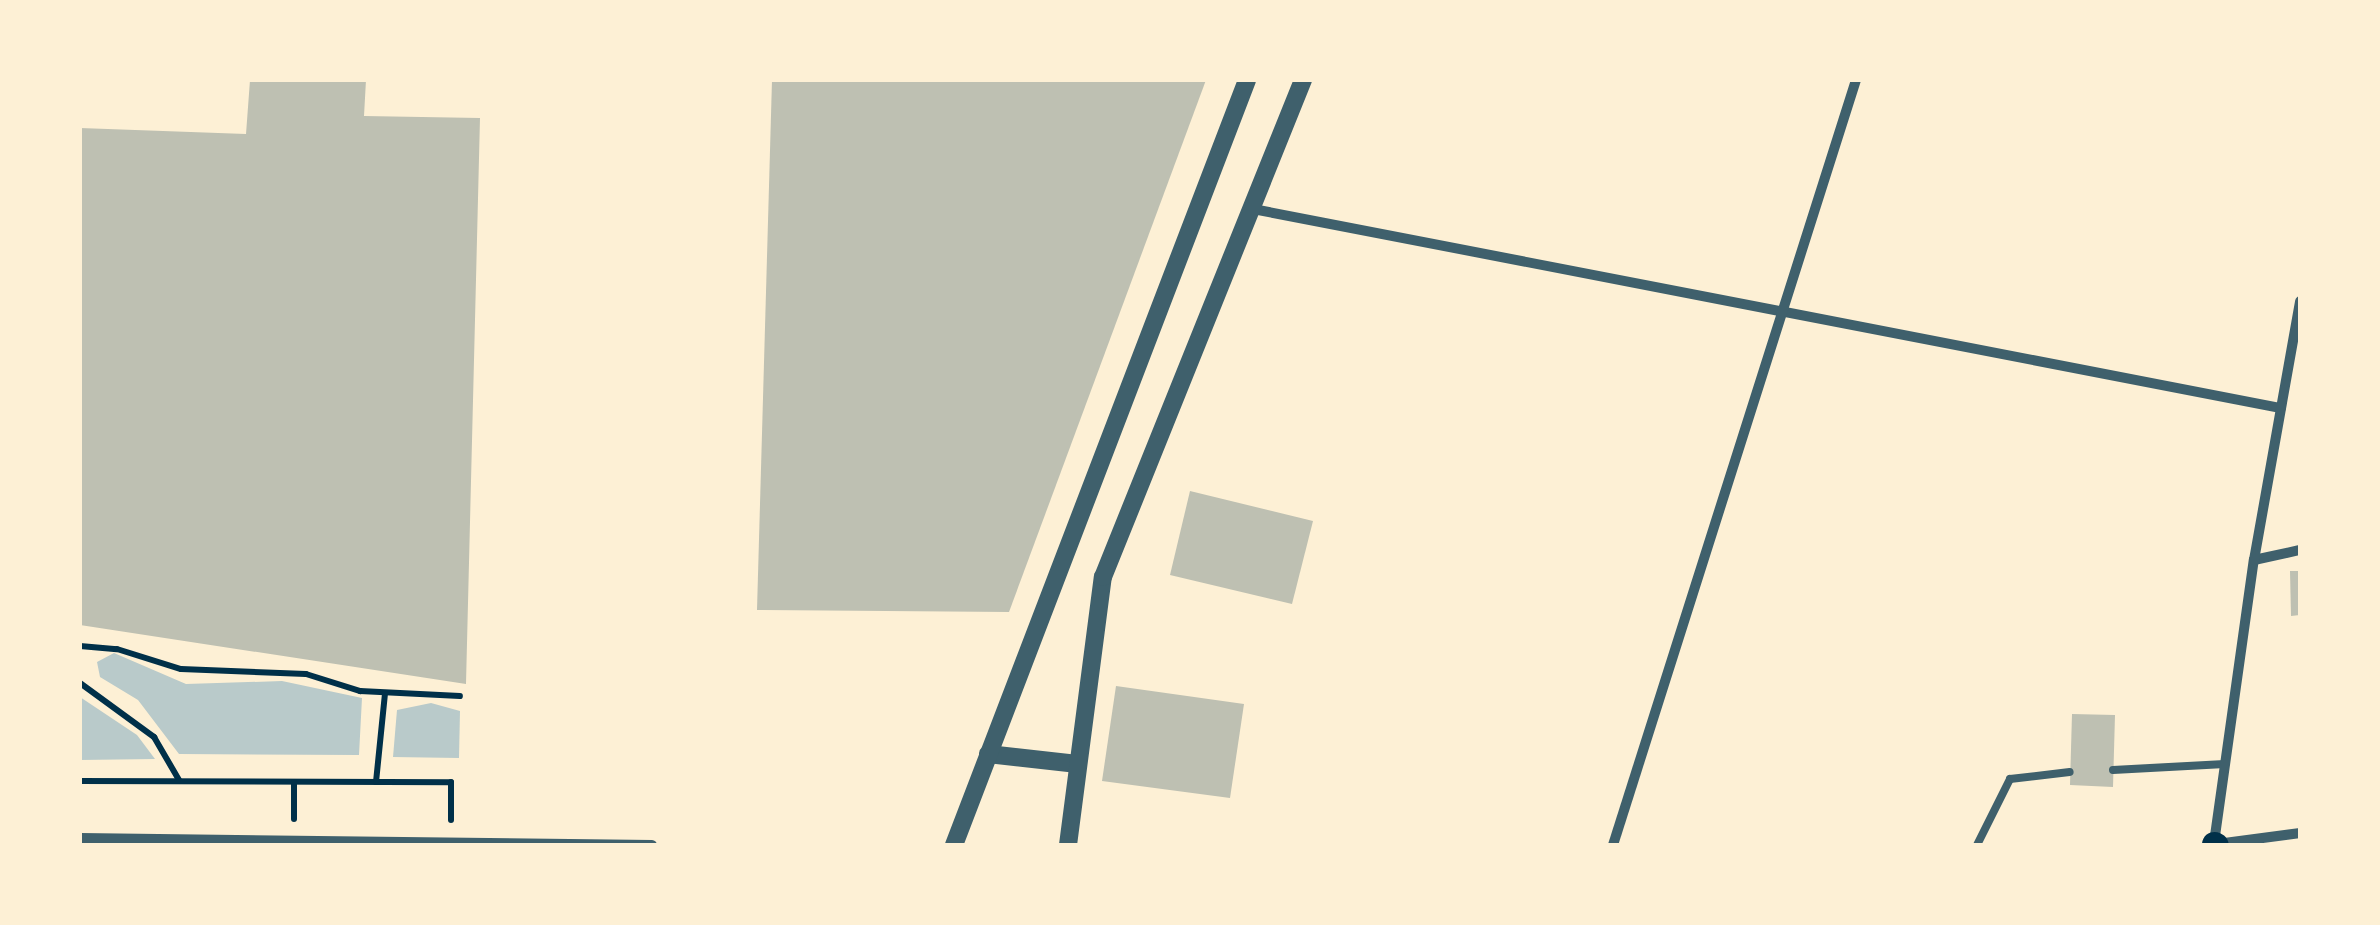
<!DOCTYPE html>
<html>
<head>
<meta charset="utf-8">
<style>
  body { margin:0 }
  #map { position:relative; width:2380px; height:925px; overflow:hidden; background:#fdf0d5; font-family:Signika,sans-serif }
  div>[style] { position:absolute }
  .green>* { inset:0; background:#b9caca }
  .building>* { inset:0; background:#bec0b2 }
  .path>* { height:6px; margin:-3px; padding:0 3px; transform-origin:3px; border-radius:3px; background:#003049 }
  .service>* { height:8px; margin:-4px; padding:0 4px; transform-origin:4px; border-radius:4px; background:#3f606c }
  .minor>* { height:10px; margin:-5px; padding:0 5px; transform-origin:5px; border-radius:5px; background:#3f606c }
  .tertiary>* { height:18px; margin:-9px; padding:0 9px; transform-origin:9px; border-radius:9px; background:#3f606c }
  .primary>* { height:25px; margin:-12.5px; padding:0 12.5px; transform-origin:12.5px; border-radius:12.5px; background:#003049 }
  span { translate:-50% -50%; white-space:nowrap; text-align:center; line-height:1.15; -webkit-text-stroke:10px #fdf0d5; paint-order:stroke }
  .frame { position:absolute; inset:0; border:82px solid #fdf0d5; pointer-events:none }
</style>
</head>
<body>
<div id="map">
  <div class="green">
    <div style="clip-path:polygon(114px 653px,186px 684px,282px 681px,362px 698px,359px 755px,179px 754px,138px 700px,100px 677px,97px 662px)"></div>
    <div style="clip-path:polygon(80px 697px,137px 735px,155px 759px,80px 760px)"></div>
    <div style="clip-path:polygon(431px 703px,460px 711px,459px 758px,393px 757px,397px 710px)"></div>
  </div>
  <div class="building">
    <div style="clip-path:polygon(250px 80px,366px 80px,364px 116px,480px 118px,466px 684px,80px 625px,80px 128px,246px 134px)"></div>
    <div style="clip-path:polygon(772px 80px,1206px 80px,1009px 612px,757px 610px)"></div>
    <div style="clip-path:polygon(1190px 491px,1313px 521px,1292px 604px,1170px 575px)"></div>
    <div style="clip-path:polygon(2290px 571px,2300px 571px,2300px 615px,2291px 616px)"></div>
    <div style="clip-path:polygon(1116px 686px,1244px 704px,1230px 798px,1102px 781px)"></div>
    <div style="clip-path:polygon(2072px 714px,2115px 715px,2113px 787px,2070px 785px)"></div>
  </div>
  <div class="path">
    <div style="left:80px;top:646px;width:37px;rotate:5deg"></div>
    <div style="left:117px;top:649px;width:67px;rotate:17.4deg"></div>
    <div style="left:181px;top:669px;width:125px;rotate:2.3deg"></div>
    <div style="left:306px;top:674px;width:57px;rotate:17.5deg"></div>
    <div style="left:360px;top:691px;width:100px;rotate:2.9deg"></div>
    <div style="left:80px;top:683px;width:92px;rotate:36.1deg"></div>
    <div style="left:154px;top:737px;width:50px;rotate:59.8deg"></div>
    <div style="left:80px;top:781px;width:371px;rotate:0.2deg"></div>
    <div style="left:451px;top:782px;width:38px;rotate:90deg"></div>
    <div style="left:376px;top:782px;width:89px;rotate:-84.2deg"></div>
    <div style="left:294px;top:819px;width:37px;rotate:-90deg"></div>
  </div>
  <div class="service">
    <div style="left:2113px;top:770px;width:112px;rotate:-3.1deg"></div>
    <div style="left:1977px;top:845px;width:74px;rotate:-63.4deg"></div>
    <div style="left:2010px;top:779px;width:60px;rotate:-6.7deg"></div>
  </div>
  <div class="minor">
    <div style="left:1253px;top:209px;width:1047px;rotate:10.96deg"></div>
    <div style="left:2254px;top:560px;width:47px;rotate:-12.3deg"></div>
    <div style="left:80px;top:838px;width:572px;rotate:0.7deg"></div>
    <div style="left:2214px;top:843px;width:286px;rotate:-82deg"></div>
    <div style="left:2254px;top:560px;width:263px;rotate:-79.9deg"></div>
    <div style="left:2217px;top:844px;width:84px;rotate:-7.5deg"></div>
    <div style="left:1613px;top:845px;width:803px;rotate:-72.38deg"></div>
  </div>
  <div class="tertiary">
    <div style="left:988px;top:754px;width:90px;rotate:6.4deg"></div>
    <div style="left:954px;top:845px;width:819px;rotate:-69.04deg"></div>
    <div style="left:1068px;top:845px;width:270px;rotate:-82.6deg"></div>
    <div style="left:1103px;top:577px;width:536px;rotate:-68.08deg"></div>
  </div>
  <div class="primary">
    <div style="left:2214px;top:844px;width:2px;rotate:27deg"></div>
  </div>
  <div class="frame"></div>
</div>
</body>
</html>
